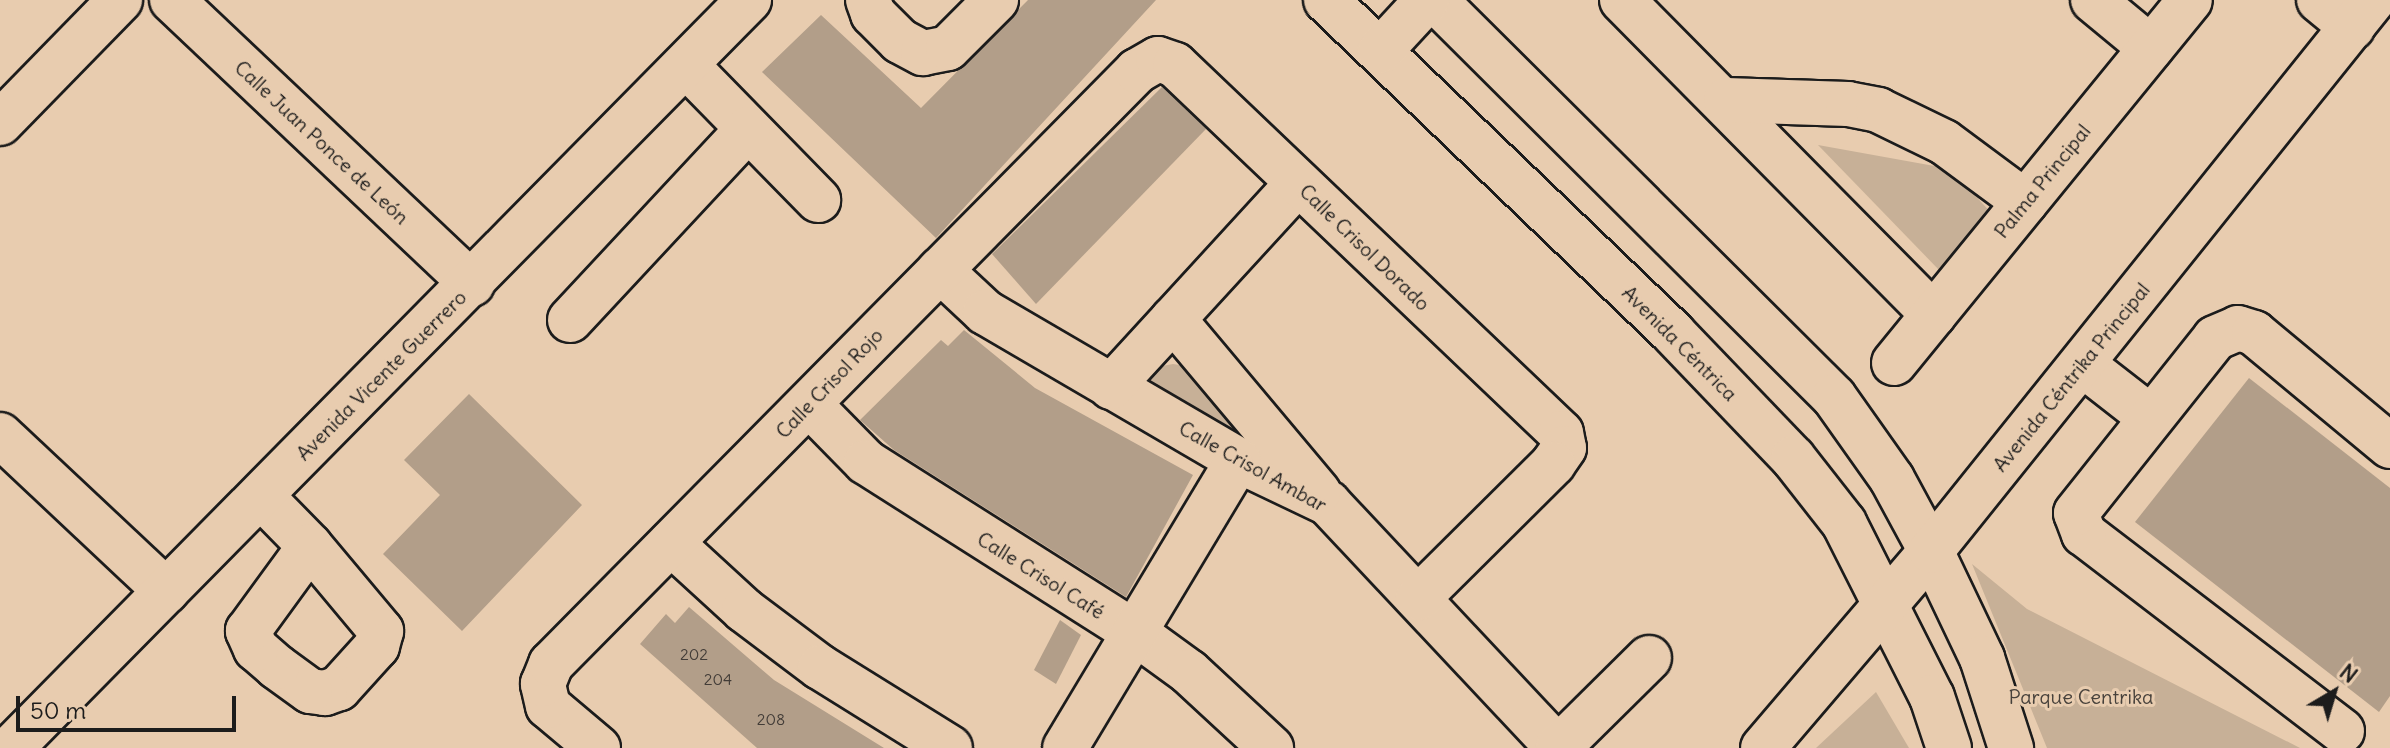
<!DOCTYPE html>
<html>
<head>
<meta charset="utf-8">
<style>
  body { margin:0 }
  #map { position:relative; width:2390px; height:748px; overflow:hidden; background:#e8ccaf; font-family:Delius,sans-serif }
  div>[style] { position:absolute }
  .green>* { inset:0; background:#c7b097 }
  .building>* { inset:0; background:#b29e89 }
  .roads { filter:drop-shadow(2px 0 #1c1c1c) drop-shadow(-2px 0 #1c1c1c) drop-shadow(0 2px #1c1c1c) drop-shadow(0 -2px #1c1c1c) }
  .minor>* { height:44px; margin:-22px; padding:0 22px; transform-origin:22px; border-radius:22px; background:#e8ccaf }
  .major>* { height:44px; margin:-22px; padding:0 22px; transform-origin:22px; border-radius:22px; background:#e8ccaf }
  span { translate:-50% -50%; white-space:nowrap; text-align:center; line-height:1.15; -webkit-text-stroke:6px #e8ccaf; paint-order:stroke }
  .number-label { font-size:16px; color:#423c37 }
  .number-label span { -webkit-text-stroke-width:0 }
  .street-label { font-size:20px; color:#1c1c1c }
  .park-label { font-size:20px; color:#47413b }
  .north { position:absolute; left:2294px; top:652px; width:80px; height:80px; -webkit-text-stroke:6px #e8ccaf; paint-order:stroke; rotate:38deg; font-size:22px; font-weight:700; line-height:32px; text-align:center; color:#1c1c1c }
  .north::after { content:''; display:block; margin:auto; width:28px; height:36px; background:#1c1c1c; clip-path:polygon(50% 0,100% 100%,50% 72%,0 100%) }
  .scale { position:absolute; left:16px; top:696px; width:220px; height:36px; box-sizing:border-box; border:4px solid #1c1c1c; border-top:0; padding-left:10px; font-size:24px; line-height:28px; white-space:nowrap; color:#1c1c1c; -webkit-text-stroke:6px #e8ccaf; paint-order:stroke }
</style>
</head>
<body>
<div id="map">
  <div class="green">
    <div style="clip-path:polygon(1818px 145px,1951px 169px,1993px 215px,1940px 271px)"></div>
    <div style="clip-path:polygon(1173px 364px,1186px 366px,1224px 408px,1236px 434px,1147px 386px,1157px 367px)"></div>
    <div style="clip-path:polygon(1972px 564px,2027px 609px,2300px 748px,2047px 748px)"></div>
    <div style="clip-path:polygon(1876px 692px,1909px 748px,1816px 748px)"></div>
  </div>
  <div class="building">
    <div style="clip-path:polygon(1028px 0,1156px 0,936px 238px,762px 72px,821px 15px,921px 108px)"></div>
    <div style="clip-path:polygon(1162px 87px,1206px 129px,1036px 304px,992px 254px)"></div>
    <div style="clip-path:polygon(964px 330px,1035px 388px,1193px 475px,1126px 597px,894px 450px,860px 420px,941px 340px,948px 346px)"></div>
    <div style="clip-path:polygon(2249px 378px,2390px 488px,2390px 696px,2379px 712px,2135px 522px)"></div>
    <div style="clip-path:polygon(469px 394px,582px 505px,462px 631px,383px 554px,440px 495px,404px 460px)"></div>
    <div style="clip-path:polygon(689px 607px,774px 680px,884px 748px,757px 748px,640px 644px,666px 614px,675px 623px)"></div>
    <div style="clip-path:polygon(1060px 620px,1081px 635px,1056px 684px,1034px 670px)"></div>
  </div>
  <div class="roads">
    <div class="minor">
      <div style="left:172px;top:0;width:413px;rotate:43.4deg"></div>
      <div style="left:868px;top:0;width:15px;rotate:70deg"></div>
      <div style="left:873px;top:14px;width:38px;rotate:45deg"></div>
      <div style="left:900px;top:41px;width:26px;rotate:28deg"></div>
      <div style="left:923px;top:53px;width:25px;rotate:-11deg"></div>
      <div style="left:948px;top:48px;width:68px;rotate:-45deg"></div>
      <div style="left:1326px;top:0;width:482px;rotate:43.8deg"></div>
      <div style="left:1674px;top:334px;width:172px;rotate:46.2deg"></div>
      <div style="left:1793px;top:458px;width:83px;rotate:51.9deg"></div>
      <div style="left:1844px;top:523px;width:195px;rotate:63.2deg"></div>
      <div style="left:1932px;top:697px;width:54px;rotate:71.6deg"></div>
      <div style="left:1435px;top:0;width:563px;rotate:44.86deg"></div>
      <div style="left:1834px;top:397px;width:100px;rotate:54.7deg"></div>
      <div style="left:1892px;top:479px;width:82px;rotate:61.6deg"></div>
      <div style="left:1931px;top:551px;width:119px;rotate:64.5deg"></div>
      <div style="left:1982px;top:658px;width:95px;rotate:72.1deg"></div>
      <div style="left:1622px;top:0;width:443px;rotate:45.3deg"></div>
      <div style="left:2093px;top:0;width:75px;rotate:39.6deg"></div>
      <div style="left:2319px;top:0;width:43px;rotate:39.3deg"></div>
      <div style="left:1380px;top:51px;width:69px;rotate:-47.3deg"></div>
      <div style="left:686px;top:65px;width:189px;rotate:45.6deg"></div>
      <div style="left:1726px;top:100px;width:122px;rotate:1.9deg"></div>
      <div style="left:1848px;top:104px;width:31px;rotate:11deg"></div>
      <div style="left:1878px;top:110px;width:73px;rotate:25.9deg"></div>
      <div style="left:1944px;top:142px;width:101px;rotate:36.5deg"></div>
      <div style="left:0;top:123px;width:172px;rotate:-45.7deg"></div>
      <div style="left:940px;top:270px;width:62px;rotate:43deg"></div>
      <div style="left:985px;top:312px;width:293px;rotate:30.3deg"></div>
      <div style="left:1238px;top:460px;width:100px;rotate:25.5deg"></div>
      <div style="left:1328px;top:503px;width:336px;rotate:46.8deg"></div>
      <div style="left:1173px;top:319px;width:226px;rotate:50deg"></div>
      <div style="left:570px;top:320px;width:261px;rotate:-47deg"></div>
      <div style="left:1894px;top:363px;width:468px;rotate:-50.8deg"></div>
      <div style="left:2082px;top:364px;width:86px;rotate:37.9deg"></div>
      <div style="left:1111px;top:387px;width:277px;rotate:-47.5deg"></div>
      <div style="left:809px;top:404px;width:81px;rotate:45.5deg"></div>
      <div style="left:866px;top:462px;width:317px;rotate:32.4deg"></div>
      <div style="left:1134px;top:632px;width:68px;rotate:36deg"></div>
      <div style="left:1189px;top:672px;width:112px;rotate:42.8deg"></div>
      <div style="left:0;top:435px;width:228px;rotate:43.2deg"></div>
      <div style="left:261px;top:496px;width:70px;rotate:45.6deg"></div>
      <div style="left:310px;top:546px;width:111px;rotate:50.1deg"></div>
      <div style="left:381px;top:631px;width:16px;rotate:105deg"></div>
      <div style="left:377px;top:646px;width:57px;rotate:132.1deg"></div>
      <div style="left:339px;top:688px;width:15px;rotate:160deg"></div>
      <div style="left:325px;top:693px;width:15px;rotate:-172deg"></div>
      <div style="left:310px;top:691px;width:41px;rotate:-144deg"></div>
      <div style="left:277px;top:667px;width:28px;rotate:-139deg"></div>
      <div style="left:256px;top:649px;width:20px;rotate:-114deg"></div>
      <div style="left:248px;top:631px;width:105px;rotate:-53.9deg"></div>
      <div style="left:671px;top:543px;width:99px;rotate:42.5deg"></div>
      <div style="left:744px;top:610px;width:95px;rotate:36.9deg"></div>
      <div style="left:820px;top:667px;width:153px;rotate:31.9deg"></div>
      <div style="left:2342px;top:731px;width:325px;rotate:-142.6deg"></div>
      <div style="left:2084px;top:534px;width:22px;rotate:-111deg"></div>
      <div style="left:2076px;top:513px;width:223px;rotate:-51.5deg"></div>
      <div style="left:2215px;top:338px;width:25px;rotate:-23deg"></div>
      <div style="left:2238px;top:328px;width:17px;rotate:17deg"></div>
      <div style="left:2254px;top:333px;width:177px;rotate:39.7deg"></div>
      <div style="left:598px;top:748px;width:65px;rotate:-140deg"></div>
      <div style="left:548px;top:706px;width:23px;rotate:-103deg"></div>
      <div style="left:543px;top:684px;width:22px;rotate:-68deg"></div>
      <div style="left:551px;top:664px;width:834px;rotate:-45.34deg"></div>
      <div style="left:1137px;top:71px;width:24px;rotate:-30deg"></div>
      <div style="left:1158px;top:59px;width:18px;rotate:19deg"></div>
      <div style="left:1175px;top:65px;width:533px;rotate:43.63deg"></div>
      <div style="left:1561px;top:433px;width:15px;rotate:79deg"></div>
      <div style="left:1564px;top:448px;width:19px;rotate:125deg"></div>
      <div style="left:1553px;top:464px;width:190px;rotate:135.2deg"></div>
      <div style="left:1065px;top:748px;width:336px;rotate:-59deg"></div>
      <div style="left:1558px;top:748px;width:128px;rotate:-44.7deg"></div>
      <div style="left:1763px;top:748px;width:259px;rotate:-49.5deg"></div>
      <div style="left:1931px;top:551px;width:706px;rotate:-51.26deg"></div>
    </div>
    <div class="major">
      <div style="left:11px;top:748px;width:1051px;rotate:-45.39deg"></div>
    </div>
  </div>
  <div class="number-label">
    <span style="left:694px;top:654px">202</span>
    <span style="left:718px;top:679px">204</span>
    <span style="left:771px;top:719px">208</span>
  </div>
  <div class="street-label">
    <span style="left:322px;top:142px;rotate:43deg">Calle Juan Ponce de León</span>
    <span style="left:2042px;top:181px;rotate:-51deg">Palma Principal</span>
    <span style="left:1365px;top:247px;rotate:44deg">Calle Crisol Dorado</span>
    <span style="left:1680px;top:343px;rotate:45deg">Avenida Céntrica</span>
    <span style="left:381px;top:375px;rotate:-45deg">Avenida Vicente Guerrero</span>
    <span style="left:2071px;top:377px;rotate:-51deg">Avenida Céntrika Principal</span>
    <span style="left:829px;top:383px;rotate:-46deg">Calle Crisol Rojo</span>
    <span style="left:1253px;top:466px;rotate:29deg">Calle Crisol Ambar</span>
    <span style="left:1041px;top:575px;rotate:32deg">Calle Crisol Café</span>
  </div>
  <div class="park-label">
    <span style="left:2081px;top:696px">Parque Centrika</span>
  </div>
  <div class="north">N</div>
  <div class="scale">50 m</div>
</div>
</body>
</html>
